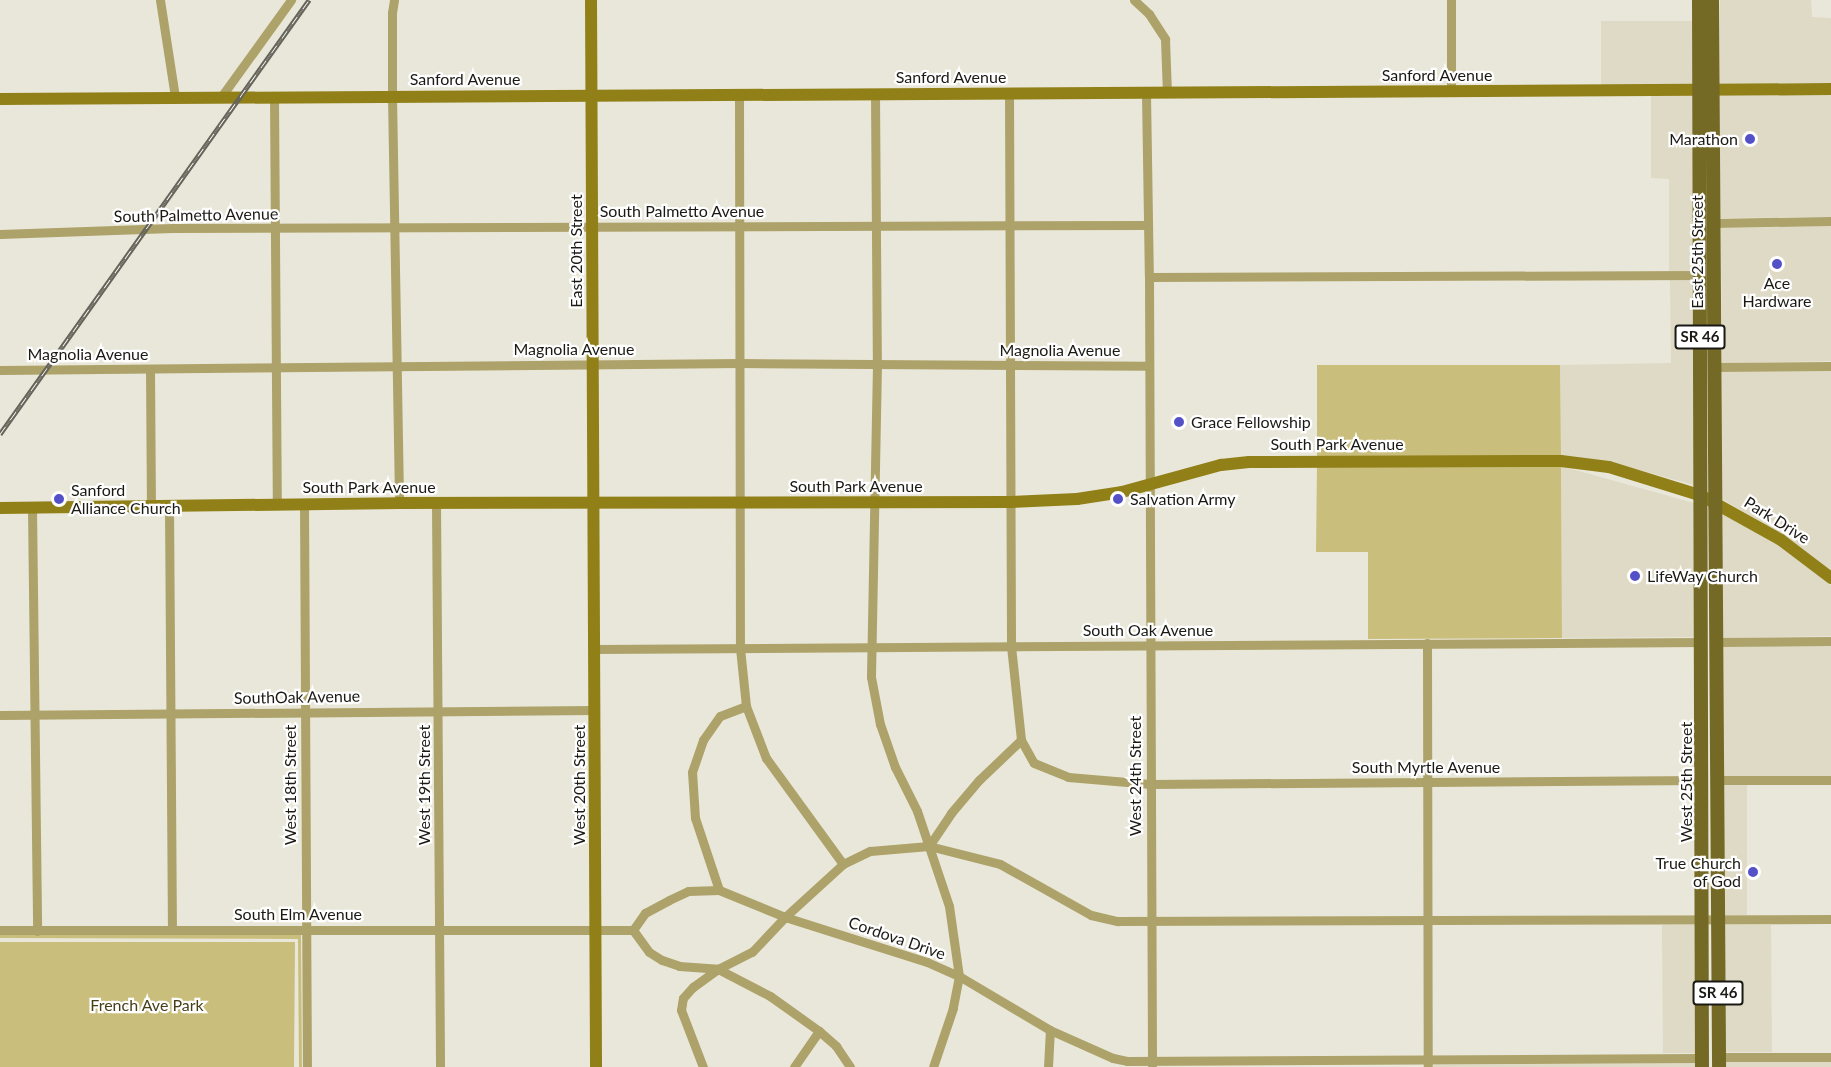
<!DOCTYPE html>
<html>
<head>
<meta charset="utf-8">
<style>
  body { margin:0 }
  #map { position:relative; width:1831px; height:1067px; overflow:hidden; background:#e9e7d9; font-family:Lato,sans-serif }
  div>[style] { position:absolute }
  .built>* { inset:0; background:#dedac6 }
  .green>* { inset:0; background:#cabe7d }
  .street>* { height:9px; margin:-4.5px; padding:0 4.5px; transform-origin:4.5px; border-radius:4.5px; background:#ada269 }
  .secondary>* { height:12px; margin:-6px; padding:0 6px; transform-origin:6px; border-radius:6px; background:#918018 }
  .primary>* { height:14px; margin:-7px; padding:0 7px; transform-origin:7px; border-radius:7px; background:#756926 }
  .rail>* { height:5px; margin-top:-2.5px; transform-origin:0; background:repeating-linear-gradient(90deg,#fff 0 9px,#65645b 0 18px); box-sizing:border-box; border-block:2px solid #65645b }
  .dots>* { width:16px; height:16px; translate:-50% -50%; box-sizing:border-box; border:3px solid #fff; border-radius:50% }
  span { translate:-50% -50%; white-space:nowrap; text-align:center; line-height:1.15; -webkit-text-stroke:4.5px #fff; paint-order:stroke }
  .shield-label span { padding:2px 4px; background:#fff; border:2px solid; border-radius:4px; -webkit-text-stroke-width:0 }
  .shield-label { font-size:15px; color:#1a1914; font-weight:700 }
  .street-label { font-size:16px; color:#1a1914 }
  .poi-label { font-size:16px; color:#1a1914 }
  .right { translate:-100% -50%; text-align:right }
  .left { translate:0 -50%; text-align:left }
  .park-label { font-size:16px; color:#453e17 }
</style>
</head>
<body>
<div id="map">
  <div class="built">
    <div style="clip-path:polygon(1720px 0,1811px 0,1812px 17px,1831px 18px,1831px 83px,1720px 83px)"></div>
    <div style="clip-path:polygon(1601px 21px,1693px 21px,1693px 85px,1601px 85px)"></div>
    <div style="clip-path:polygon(1831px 94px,1831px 217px,1720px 218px,1720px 95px)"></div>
    <div style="clip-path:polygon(1651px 95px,1694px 95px,1695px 271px,1669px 271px,1669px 179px,1651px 178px)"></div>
    <div style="clip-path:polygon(1831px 226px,1831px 361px,1722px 363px,1721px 228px)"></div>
    <div style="clip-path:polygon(1670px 280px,1694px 280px,1694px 485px,1610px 462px,1561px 456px,1560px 365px,1671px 363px)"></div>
    <div style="clip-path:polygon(1831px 371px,1831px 572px,1784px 536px,1722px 499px,1722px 372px)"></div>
    <div style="clip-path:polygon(1561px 466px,1694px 503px,1696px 637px,1562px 638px)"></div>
    <div style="clip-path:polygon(1723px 513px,1778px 544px,1831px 585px,1831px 636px,1723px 638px)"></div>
    <div style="clip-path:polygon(1723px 645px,1831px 645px,1831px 776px,1724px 776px)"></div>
    <div style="clip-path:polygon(1723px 785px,1747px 785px,1747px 915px,1722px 915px)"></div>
    <div style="clip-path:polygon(1662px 925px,1696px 925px,1697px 1053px,1663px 1053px)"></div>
    <div style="clip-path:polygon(1723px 925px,1771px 925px,1772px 1052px,1724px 1052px)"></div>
    <div style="clip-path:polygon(1724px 1061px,1831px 1062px,1831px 1067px,1724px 1067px)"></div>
    <div style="clip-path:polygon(1697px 1063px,1697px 1067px,1433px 1067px,1433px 1065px)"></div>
  </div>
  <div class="green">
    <div style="clip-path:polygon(1317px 365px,1560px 365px,1561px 456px,1317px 456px)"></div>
    <div style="clip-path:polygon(1317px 465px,1561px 466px,1562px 638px,1368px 639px,1368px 552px,1316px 552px)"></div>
    <div style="clip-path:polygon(172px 934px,301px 935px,302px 1067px,299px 1067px,298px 939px,0 938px,0 935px)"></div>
    <div style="clip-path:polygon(0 942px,295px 942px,294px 1067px,0 1067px)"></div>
  </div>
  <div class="street">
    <div style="left:160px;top:0;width:98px;rotate:81.2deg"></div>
    <div style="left:394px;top:0;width:13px;rotate:99deg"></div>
    <div style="left:392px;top:13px;width:83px;rotate:90deg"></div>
    <div style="left:392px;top:96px;width:407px;rotate:89deg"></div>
    <div style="left:1134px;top:0;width:21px;rotate:43deg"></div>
    <div style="left:1149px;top:14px;width:30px;rotate:57deg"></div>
    <div style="left:1165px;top:39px;width:54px;rotate:87.9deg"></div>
    <div style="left:1451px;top:0;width:92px;rotate:90deg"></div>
    <div style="left:1009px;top:93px;width:553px;rotate:89.79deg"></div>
    <div style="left:1011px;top:646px;width:95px;rotate:83.9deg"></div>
    <div style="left:1021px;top:740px;width:26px;rotate:61deg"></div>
    <div style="left:1034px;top:763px;width:37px;rotate:22deg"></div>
    <div style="left:1068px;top:777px;width:83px;rotate:4.8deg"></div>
    <div style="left:1151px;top:784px;width:551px;rotate:-0.42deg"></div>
    <div style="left:1146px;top:93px;width:184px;rotate:89.1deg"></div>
    <div style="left:1149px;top:277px;width:788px;rotate:89.78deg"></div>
    <div style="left:739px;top:94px;width:554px;rotate:89.9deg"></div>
    <div style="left:740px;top:648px;width:58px;rotate:84.1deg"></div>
    <div style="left:746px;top:706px;width:56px;rotate:69deg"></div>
    <div style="left:766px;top:758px;width:131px;rotate:54deg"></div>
    <div style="left:875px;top:94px;width:270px;rotate:89.6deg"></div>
    <div style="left:877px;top:364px;width:313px;rotate:91.1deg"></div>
    <div style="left:871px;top:677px;width:48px;rotate:79.2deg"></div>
    <div style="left:880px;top:724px;width:46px;rotate:70.8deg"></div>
    <div style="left:895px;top:767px;width:49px;rotate:63.4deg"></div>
    <div style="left:917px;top:811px;width:100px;rotate:71.4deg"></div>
    <div style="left:949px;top:906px;width:71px;rotate:81.9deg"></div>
    <div style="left:959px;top:976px;width:33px;rotate:101deg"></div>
    <div style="left:953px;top:1008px;width:62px;rotate:108.7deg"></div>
    <div style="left:221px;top:97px;width:120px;rotate:-54.2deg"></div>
    <div style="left:274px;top:97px;width:407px;rotate:89.6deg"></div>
    <div style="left:1714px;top:223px;width:117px;rotate:-1deg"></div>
    <div style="left:0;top:234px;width:172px;rotate:-2deg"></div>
    <div style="left:172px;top:228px;width:976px;rotate:-0.18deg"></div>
    <div style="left:1149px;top:277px;width:551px;rotate:-0.21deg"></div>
    <div style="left:1715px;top:367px;width:116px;rotate:-0.5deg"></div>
    <div style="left:150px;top:369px;width:137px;rotate:89.6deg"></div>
    <div style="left:0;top:370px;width:740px;rotate:-0.54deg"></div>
    <div style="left:740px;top:363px;width:408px;rotate:0.4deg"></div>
    <div style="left:304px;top:503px;width:564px;rotate:89.7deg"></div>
    <div style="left:436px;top:503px;width:564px;rotate:89.59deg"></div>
    <div style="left:169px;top:506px;width:423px;rotate:89.6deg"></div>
    <div style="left:32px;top:508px;width:423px;rotate:89.3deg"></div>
    <div style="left:1716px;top:642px;width:115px;rotate:-0.5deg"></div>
    <div style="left:1427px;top:643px;width:424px;rotate:89.9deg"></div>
    <div style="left:595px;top:649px;width:1107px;rotate:-0.36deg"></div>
    <div style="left:0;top:715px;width:595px;rotate:-0.48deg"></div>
    <div style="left:1717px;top:780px;width:114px"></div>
    <div style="left:929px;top:846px;width:40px;rotate:-56deg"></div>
    <div style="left:951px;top:813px;width:43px;rotate:-49.7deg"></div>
    <div style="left:979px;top:780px;width:58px;rotate:-43.6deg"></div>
    <div style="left:719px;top:890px;width:76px;rotate:-108.4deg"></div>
    <div style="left:695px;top:818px;width:46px;rotate:-93.7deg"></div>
    <div style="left:692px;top:772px;width:34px;rotate:-71deg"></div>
    <div style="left:703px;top:740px;width:29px;rotate:-55deg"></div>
    <div style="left:720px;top:716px;width:28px;rotate:-21deg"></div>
    <div style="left:0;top:930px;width:633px"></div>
    <div style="left:633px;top:930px;width:27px;rotate:54deg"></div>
    <div style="left:649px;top:952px;width:15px;rotate:32deg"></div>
    <div style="left:662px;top:960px;width:18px;rotate:19deg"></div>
    <div style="left:679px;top:966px;width:39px;rotate:4deg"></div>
    <div style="left:718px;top:969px;width:38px;rotate:-27deg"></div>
    <div style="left:752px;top:952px;width:48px;rotate:-46.7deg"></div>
    <div style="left:785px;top:917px;width:79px;rotate:-42.4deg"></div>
    <div style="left:843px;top:864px;width:30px;rotate:-26deg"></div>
    <div style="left:870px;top:851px;width:59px;rotate:-4.8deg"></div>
    <div style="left:929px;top:846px;width:73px;rotate:14.2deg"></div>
    <div style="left:1000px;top:864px;width:104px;rotate:29.3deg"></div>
    <div style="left:1091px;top:915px;width:28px;rotate:13deg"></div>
    <div style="left:1118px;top:921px;width:713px;rotate:-0.16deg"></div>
    <div style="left:633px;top:930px;width:21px;rotate:-55deg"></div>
    <div style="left:645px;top:913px;width:27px;rotate:-28deg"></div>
    <div style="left:669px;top:900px;width:21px;rotate:-25deg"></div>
    <div style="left:688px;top:891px;width:31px;rotate:-2deg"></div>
    <div style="left:719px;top:890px;width:71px;rotate:22.2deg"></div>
    <div style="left:785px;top:917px;width:149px;rotate:17.6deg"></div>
    <div style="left:927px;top:962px;width:35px;rotate:24deg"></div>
    <div style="left:959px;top:976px;width:106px;rotate:30.7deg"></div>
    <div style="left:1050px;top:1030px;width:69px;rotate:24deg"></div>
    <div style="left:1113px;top:1058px;width:14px;rotate:12deg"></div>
    <div style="left:1127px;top:1061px;width:575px;rotate:-0.3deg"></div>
    <div style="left:1719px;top:1057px;width:112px"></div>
    <div style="left:703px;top:1067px;width:61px;rotate:-111.1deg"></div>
    <div style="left:681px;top:1010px;width:12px;rotate:-81deg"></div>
    <div style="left:683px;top:998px;width:15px;rotate:-48deg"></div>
    <div style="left:693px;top:987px;width:31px;rotate:-36deg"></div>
    <div style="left:718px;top:969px;width:59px;rotate:27.4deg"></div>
    <div style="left:770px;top:996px;width:60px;rotate:35.5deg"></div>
    <div style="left:819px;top:1031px;width:23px;rotate:41deg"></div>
    <div style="left:836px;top:1046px;width:25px;rotate:56deg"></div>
    <div style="left:794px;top:1067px;width:44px;rotate:-55.2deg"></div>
    <div style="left:1048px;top:1067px;width:37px;rotate:-87deg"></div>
  </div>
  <div class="secondary">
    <div style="left:591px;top:0;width:1067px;rotate:89.73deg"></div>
    <div style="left:0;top:99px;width:1831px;rotate:-0.31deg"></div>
    <div style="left:0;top:508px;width:399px;rotate:-0.7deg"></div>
    <div style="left:399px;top:503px;width:611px;rotate:-0.09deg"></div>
    <div style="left:1010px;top:502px;width:67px;rotate:-2.6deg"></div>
    <div style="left:1077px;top:499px;width:46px;rotate:-8.8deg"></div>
    <div style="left:1122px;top:492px;width:103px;rotate:-15.3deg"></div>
    <div style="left:1221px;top:465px;width:28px;rotate:-6deg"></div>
    <div style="left:1249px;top:462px;width:312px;rotate:-0.2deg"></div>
    <div style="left:1561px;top:461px;width:48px;rotate:7.1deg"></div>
    <div style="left:1609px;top:467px;width:97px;rotate:17.3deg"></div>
    <div style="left:1702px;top:496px;width:90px;rotate:29.1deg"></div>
    <div style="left:1781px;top:540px;width:63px;rotate:37.2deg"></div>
  </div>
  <div class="primary">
    <div style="left:1699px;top:0;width:1067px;rotate:89.84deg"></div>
    <div style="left:1712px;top:0;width:1067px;rotate:89.62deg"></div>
  </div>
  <div class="rail">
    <div style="left:0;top:434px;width:533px;rotate:-54.55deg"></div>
  </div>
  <div class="dots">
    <div style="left:1750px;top:139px;background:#5451c8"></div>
    <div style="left:1777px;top:264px;background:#5451c8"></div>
    <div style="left:1179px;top:422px;background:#5451c8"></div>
    <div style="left:59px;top:499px;background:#5451c8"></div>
    <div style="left:1118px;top:499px;background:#5451c8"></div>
    <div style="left:1635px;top:576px;background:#5451c8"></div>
    <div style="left:1753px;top:872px;background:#5451c8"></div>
  </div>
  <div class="shield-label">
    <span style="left:1700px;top:337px">SR 46</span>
    <span style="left:1718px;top:993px">SR 46</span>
  </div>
  <div class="street-label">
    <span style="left:1437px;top:75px">Sanford Avenue</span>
    <span style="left:951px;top:77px">Sanford Avenue</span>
    <span style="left:465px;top:79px">Sanford Avenue</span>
    <span style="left:682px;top:211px">South Palmetto Avenue</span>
    <span style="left:196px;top:215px;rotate:-1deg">South Palmetto Avenue</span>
    <span style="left:576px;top:251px;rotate:-90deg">East 20th Street</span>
    <span style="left:1697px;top:252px;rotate:-90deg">East 25th Street</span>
    <span style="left:574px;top:349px">Magnolia Avenue</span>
    <span style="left:1060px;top:350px">Magnolia Avenue</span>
    <span style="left:88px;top:354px">Magnolia Avenue</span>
    <span style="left:1337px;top:444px">South Park Avenue</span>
    <span style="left:856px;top:486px">South Park Avenue</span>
    <span style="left:369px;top:487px">South Park Avenue</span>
    <span style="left:1777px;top:520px;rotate:32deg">Park Drive</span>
    <span style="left:1148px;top:630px">South Oak Avenue</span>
    <span style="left:297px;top:697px;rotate:-1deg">SouthOak Avenue</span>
    <span style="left:1426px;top:767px">South Myrtle Avenue</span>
    <span style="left:1135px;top:776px;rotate:-90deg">West 24th Street</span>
    <span style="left:1686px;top:782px;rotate:-90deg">West 25th Street</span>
    <span style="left:290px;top:785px;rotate:-90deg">West 18th Street</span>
    <span style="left:424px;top:785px;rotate:-90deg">West 19th Street</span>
    <span style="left:579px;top:785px;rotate:-90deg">West 20th Street</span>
    <span style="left:298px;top:914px">South Elm Avenue</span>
    <span style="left:897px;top:938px;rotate:19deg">Cordova Drive</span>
  </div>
  <div class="poi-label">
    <span class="right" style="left:1738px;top:139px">Marathon</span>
    <span style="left:1777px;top:292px">Ace<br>Hardware</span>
    <span class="left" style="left:1191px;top:422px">Grace Fellowship</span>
    <span class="left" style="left:71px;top:499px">Sanford<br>Alliance Church</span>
    <span class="left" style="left:1130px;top:499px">Salvation Army</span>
    <span class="left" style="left:1647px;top:576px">LifeWay Church</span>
    <span class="right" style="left:1741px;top:872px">True Church<br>of God</span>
  </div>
  <div class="park-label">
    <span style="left:147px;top:1005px">French Ave Park</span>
  </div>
</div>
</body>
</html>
